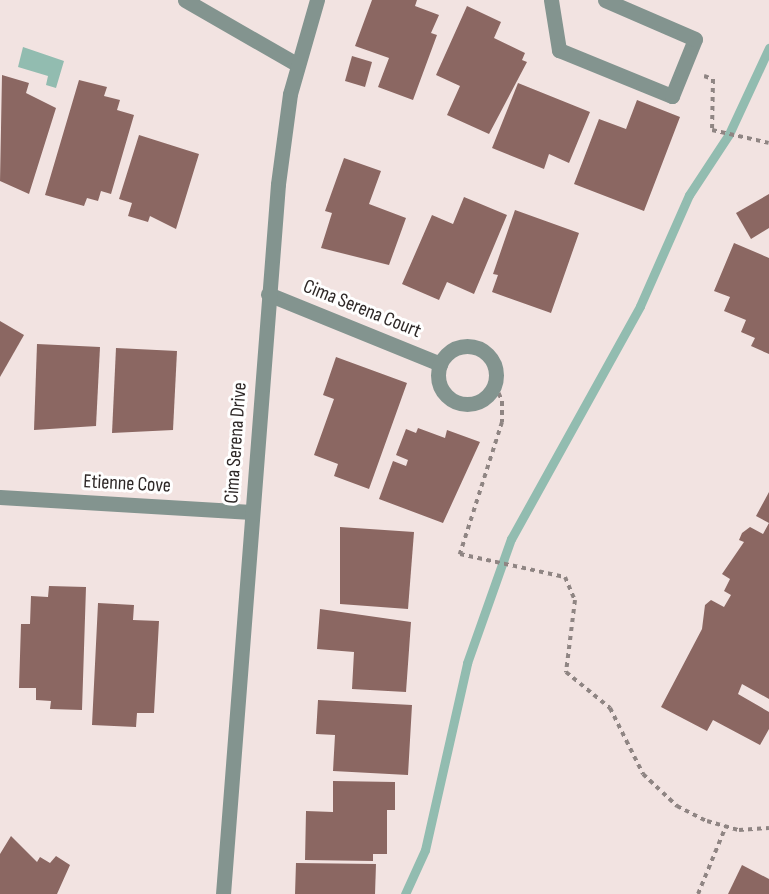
<!DOCTYPE html>
<html>
<head>
<meta charset="utf-8">
<style>
  body { margin:0 }
  #map { position:relative; width:769px; height:894px; overflow:hidden; background:#f2e3e1; font-family:"Sofia Sans Condensed",sans-serif }
  div>[style] { position:absolute }
  .water>* { inset:0; background:#92bcb0 }
  .stream>* { height:9px; margin:-4.5px; padding:0 4.5px; transform-origin:4.5px; border-radius:4.5px; background:#92bcb0 }
  .building>* { inset:0; background:#8b6762 }
  .path>* { height:4px; margin-top:-2px; transform-origin:0; background:repeating-linear-gradient(90deg,#8f8583 0 4.5px,transparent 0 9px) }
  .street>* { height:15px; margin:-7.5px; padding:0 7.5px; transform-origin:7.5px; border-radius:7.5px; background:#83948f }
  .street>.ring { margin:-7.5px; padding:0; box-sizing:content-box; background:none; border:15px solid #83948f; border-radius:50% }
  span { translate:-50% -50%; white-space:nowrap; text-align:center; line-height:1.15; -webkit-text-stroke:6px #fff; paint-order:stroke }
  .street-label { font-size:20px; color:#2e2827 }
</style>
</head>
<body>
<div id="map">
  <div class="water">
    <div style="clip-path:polygon(23px 47px,64px 61px,56px 88px,46px 85px,48px 76px,18px 67px)"></div>
  </div>
  <div class="stream">
    <div style="left:405px;top:894px;width:48px;rotate:-65.6deg"></div>
    <div style="left:425px;top:850px;width:192px;rotate:-77.3deg"></div>
    <div style="left:467px;top:663px;width:132px;rotate:-70.5deg"></div>
    <div style="left:511px;top:539px;width:266px;rotate:-61deg"></div>
    <div style="left:640px;top:306px;width:121px;rotate:-66.2deg"></div>
    <div style="left:689px;top:195px;width:73px;rotate:-56.7deg"></div>
    <div style="left:729px;top:134px;width:95px;rotate:-65.1deg"></div>
  </div>
  <div class="building">
    <div style="clip-path:polygon(372px 0,417px 0,415px 6px,439px 15px,431px 33px,437px 35px,413px 100px,378px 87px,389px 58px,355px 46px)"></div>
    <div style="clip-path:polygon(467px 6px,501px 22px,494px 38px,525px 53px,522px 60px,527px 62px,489px 134px,447px 115px,460px 86px,436px 75px)"></div>
    <div style="clip-path:polygon(352px 56px,372px 62px,365px 87px,345px 81px)"></div>
    <div style="clip-path:polygon(2px 75px,29px 83px,26px 93px,56px 108px,29px 194px,0 181px)"></div>
    <div style="clip-path:polygon(79px 80px,107px 87px,104px 96px,120px 100px,117px 110px,134px 115px,111px 194px,101px 191px,98px 201px,87px 198px,84px 206px,45px 195px)"></div>
    <div style="clip-path:polygon(518px 83px,590px 112px,569px 163px,549px 154px,544px 169px,492px 148px)"></div>
    <div style="clip-path:polygon(637px 100px,680px 117px,644px 211px,574px 184px,599px 119px,626px 129px)"></div>
    <div style="clip-path:polygon(139px 135px,199px 154px,176px 229px,150px 216px,148px 222px,128px 216px,132px 203px,119px 199px)"></div>
    <div style="clip-path:polygon(344px 158px,381px 171px,369px 204px,406px 218px,389px 265px,321px 248px,332px 213px,325px 211px)"></div>
    <div style="clip-path:polygon(769px 194px,769px 228px,751px 239px,736px 213px)"></div>
    <div style="clip-path:polygon(464px 197px,507px 215px,474px 294px,447px 282px,439px 300px,402px 284px,432px 215px,453px 224px)"></div>
    <div style="clip-path:polygon(515px 210px,579px 233px,551px 313px,492px 292px,498px 275px,493px 274px)"></div>
    <div style="clip-path:polygon(734px 243px,769px 258px,769px 354px,751px 346px,755px 338px,741px 332px,746px 320px,724px 311px,730px 297px,714px 291px)"></div>
    <div style="clip-path:polygon(0 321px,24px 335px,0 377px)"></div>
    <div style="clip-path:polygon(37px 344px,100px 347px,96px 426px,34px 430px)"></div>
    <div style="clip-path:polygon(116px 348px,177px 351px,173px 430px,112px 433px)"></div>
    <div style="clip-path:polygon(336px 357px,407px 383px,369px 489px,334px 476px,338px 464px,314px 455px,334px 399px,323px 395px)"></div>
    <div style="clip-path:polygon(418px 428px,445px 438px,447px 430px,480px 442px,443px 523px,379px 499px,393px 461px,406px 466px,408px 460px,396px 455px,406px 429px,416px 433px)"></div>
    <div style="clip-path:polygon(769px 492px,769px 699px,742px 684px,738px 694px,769px 712px,769px 729px,760px 745px,713px 720px,707px 731px,661px 707px,702px 629px,705px 605px,711px 600px,724px 607px,731px 595px,724px 591px,730px 579px,722px 574px,744px 542px,739px 540px,742px 533px,750px 527px,763px 534px,769px 523px,756px 516px)"></div>
    <div style="clip-path:polygon(340px 527px,414px 532px,408px 609px,340px 604px)"></div>
    <div style="clip-path:polygon(49px 586px,86px 587px,82px 710px,50px 709px,51px 701px,36px 700px,36px 688px,19px 688px,21px 624px,30px 624px,31px 596px,48px 597px)"></div>
    <div style="clip-path:polygon(98px 603px,134px 605px,133px 620px,159px 621px,154px 713px,137px 713px,136px 727px,92px 725px)"></div>
    <div style="clip-path:polygon(320px 609px,411px 622px,406px 692px,352px 689px,354px 652px,317px 649px)"></div>
    <div style="clip-path:polygon(318px 700px,412px 705px,408px 775px,333px 771px,335px 735px,316px 734px)"></div>
    <div style="clip-path:polygon(333px 781px,395px 782px,395px 810px,387px 810px,387px 854px,373px 854px,373px 861px,305px 860px,306px 811px,333px 812px)"></div>
    <div style="clip-path:polygon(11px 836px,37px 862px,40px 857px,50px 863px,56px 856px,70px 865px,57px 894px,0 894px,0 854px)"></div>
    <div style="clip-path:polygon(296px 863px,376px 864px,375px 894px,295px 894px)"></div>
    <div style="clip-path:polygon(742px 865px,769px 879px,769px 894px,728px 894px)"></div>
  </div>
  <div class="path">
    <div style="left:704px;top:76px;width:9px;rotate:18deg"></div>
    <div style="left:713px;top:79px;width:51px;rotate:91.1deg"></div>
    <div style="left:712px;top:130px;width:58px;rotate:12.8deg"></div>
    <div style="left:495px;top:385px;width:17px;rotate:66deg"></div>
    <div style="left:502px;top:401px;width:21px;rotate:90deg"></div>
    <div style="left:502px;top:422px;width:139px;rotate:107.7deg"></div>
    <div style="left:460px;top:554px;width:107px;rotate:12.4deg"></div>
    <div style="left:565px;top:577px;width:25px;rotate:67deg"></div>
    <div style="left:575px;top:600px;width:73px;rotate:97.1deg"></div>
    <div style="left:566px;top:672px;width:57px;rotate:39.3deg"></div>
    <div style="left:610px;top:708px;width:74px;rotate:63.4deg"></div>
    <div style="left:643px;top:774px;width:47px;rotate:43.3deg"></div>
    <div style="left:677px;top:806px;width:34px;rotate:27deg"></div>
    <div style="left:707px;top:821px;width:33px;rotate:16deg"></div>
    <div style="left:739px;top:830px;width:30px;rotate:-4deg"></div>
    <div style="left:698px;top:894px;width:74px;rotate:-67.6deg"></div>
  </div>
  <div class="street">
    <div style="left:185px;top:0;width:130px;rotate:29.9deg"></div>
    <div style="left:551px;top:0;width:51px;rotate:80.9deg"></div>
    <div style="left:559px;top:50px;width:122px;rotate:22.2deg"></div>
    <div style="left:672px;top:96px;width:61px;rotate:-68deg"></div>
    <div style="left:695px;top:39px;width:98px;rotate:-156.6deg"></div>
    <div style="left:268px;top:294px;width:186px;rotate:22.1deg"></div>
    <div class="ring" style="left:438px;top:346px;width:43px;height:43px"></div>
    <div style="left:0;top:497px;width:252px;rotate:3.4deg"></div>
    <div style="left:223px;top:894px;width:712px;rotate:-85.57deg"></div>
    <div style="left:278px;top:184px;width:91px;rotate:-82.4deg"></div>
    <div style="left:290px;top:94px;width:98px;rotate:-74deg"></div>
  </div>
  <div class="street-label">
    <span style="left:362px;top:309px;rotate:22deg">Cima Serena Court</span>
    <span style="left:236px;top:443px;rotate:-86deg">Cima Serena Drive</span>
    <span style="left:127px;top:484px;rotate:3deg">Etienne Cove</span>
  </div>
</div>
</body>
</html>
